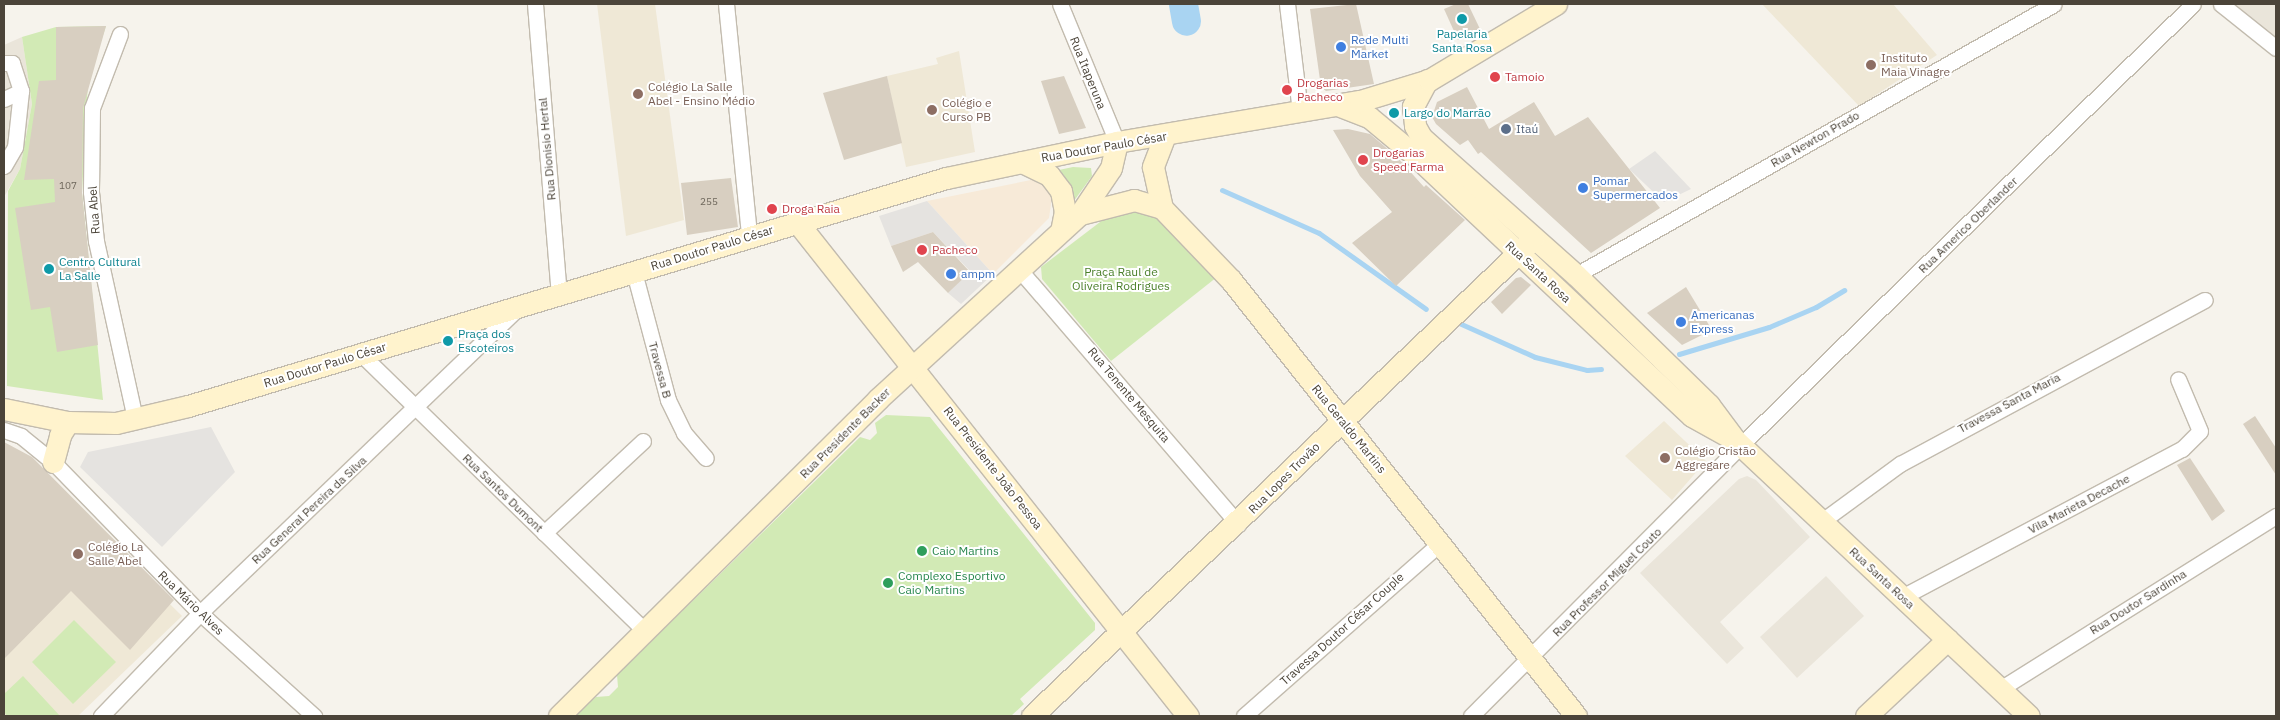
<!DOCTYPE html>
<html>
<head>
<meta charset="utf-8">
<style>
  body { margin:0 }
  #map { position:relative; width:2280px; height:720px; overflow:hidden; background:#f6f3ec; font-family:"IBM Plex Sans",sans-serif }
  div>[style] { position:absolute }
  .residential>* { inset:0; background:#eae5da }
  .commercial>* { inset:0; background:#f7ead8 }
  .education>* { inset:0; background:#efe8d6 }
  .green>* { inset:0; background:#d2eab5 }
  .parking>* { inset:0; background:#e5e3e0 }
  .stream>* { height:5px; margin:-2.5px; padding:0 2.5px; transform-origin:2.5px; border-radius:2.5px; background:#a9d4f2 }
  .river>* { height:29px; margin:-14.5px; padding:0 14.5px; transform-origin:14.5px; border-radius:14.5px; background:#a9d4f2 }
  .building>* { inset:0; background:#d8cfc1 }
  .roads { filter:drop-shadow(1px 0 #c2bbae) drop-shadow(-1px 0 #c2bbae) drop-shadow(0 1px #c2bbae) drop-shadow(0 -1px #c2bbae) }
  .street>* { height:15px; margin:-7.5px; padding:0 7.5px; transform-origin:7.5px; border-radius:7.5px; background:#fff }
  .secondary>* { height:21px; margin:-10.5px; padding:0 10.5px; transform-origin:10.5px; border-radius:10.5px; background:#fff3cd }
  .dots>* { width:14px; height:14px; translate:-50% -50%; box-sizing:border-box; border:2px solid #fff; border-radius:50% }
  span { translate:-50% -50%; white-space:nowrap; text-align:center; line-height:1.15; -webkit-text-stroke:4px #fff; paint-order:stroke }
  .number-label { font-size:10px; color:#6e675b }
  .number-label span { -webkit-text-stroke-width:0 }
  .culture-label { font-size:12px; color:#0d838f }
  .left { translate:0 -50%; text-align:left }
  .shop-label { font-size:12px; color:#366cbe }
  .education-label { font-size:12px; color:#785e54 }
  .street-label { font-size:12px; color:#4b4439 }
  .health-label { font-size:12px; color:#be3a42 }
  .service-label { font-size:12px; color:#4e5e75 }
  .park-label { font-size:12px; color:#4a7f2a }
  .leisure-label { font-size:12px; color:#27864d }
  .frame { position:absolute; inset:0; border:5px solid #4b4439; pointer-events:none }
</style>
</head>
<body>
<div id="map">
  <div class="residential">
    <div style="clip-path:polygon(2221px 4px,2276px 4px,2276px 48px)"></div>
    <div style="clip-path:polygon(22px 37px,32px 104px,20px 169px,4px 197px,4px 45px)"></div>
    <div style="clip-path:polygon(1747px 476px,1756px 480px,1810px 537px,1720px 622px,1744px 648px,1727px 664px,1640px 573px,1739px 479px)"></div>
    <div style="clip-path:polygon(1826px 576px,1864px 616px,1797px 678px,1760px 637px)"></div>
  </div>
  <div class="commercial">
    <div style="clip-path:polygon(1031px 180px,1040px 181px,1052px 197px,1049px 218px,993px 274px,927px 201px)"></div>
  </div>
  <div class="education">
    <div style="clip-path:polygon(597px 4px,655px 4px,684px 220px,626px 236px)"></div>
    <div style="clip-path:polygon(1762px 4px,1893px 4px,1937px 55px,1859px 106px)"></div>
    <div style="clip-path:polygon(959px 51px,975px 152px,906px 167px,887px 76px,938px 64px,936px 58px)"></div>
    <div style="clip-path:polygon(1664px 421px,1706px 461px,1672px 500px,1625px 456px)"></div>
    <div style="clip-path:polygon(4px 451px,26px 462px,182px 616px,78px 716px,4px 716px)"></div>
  </div>
  <div class="green">
    <div style="clip-path:polygon(106px 26px,88px 82px,82px 193px,103px 400px,7px 386px,8px 191px,20px 169px,32px 104px,22px 37px,56px 27px)"></div>
    <div style="clip-path:polygon(1073px 167px,1091px 168px,1092px 176px,1071px 205px,1065px 178px,1054px 171px)"></div>
    <div style="clip-path:polygon(1139px 209px,1163px 221px,1217px 277px,1111px 361px,1042px 279px,1041px 267px,1104px 219px,1122px 211px)"></div>
    <div style="clip-path:polygon(886px 415px,930px 417px,1095px 623px,1095px 630px,1020px 699px,1024px 704px,1011px 716px,574px 716px,596px 697px,609px 696px,618px 687px,617px 675px,860px 437px,870px 440px,877px 433px,875px 423px)"></div>
    <div style="clip-path:polygon(74px 620px,116px 662px,73px 704px,32px 662px)"></div>
    <div style="clip-path:polygon(23px 676px,60px 716px,7px 716px,4px 712px,4px 694px)"></div>
  </div>
  <div class="parking">
    <div style="clip-path:polygon(1655px 151px,1691px 189px,1664px 202px,1629px 169px)"></div>
    <div style="clip-path:polygon(927px 201px,993px 274px,961px 304px,948px 293px,970px 271px,933px 232px,891px 246px,879px 216px)"></div>
    <div style="clip-path:polygon(211px 427px,235px 472px,162px 547px,80px 467px,88px 452px)"></div>
  </div>
  <div class="stream">
    <div style="left:1222px;top:190px;width:106px;rotate:23.9deg"></div>
    <div style="left:1319px;top:233px;width:131px;rotate:35.4deg"></div>
    <div style="left:1459px;top:323px;width:83px;rotate:24.1deg"></div>
    <div style="left:1535px;top:357px;width:54px;rotate:14deg"></div>
    <div style="left:1587px;top:370px;width:14px;rotate:-4deg"></div>
    <div style="left:1679px;top:354px;width:94px;rotate:-16.7deg"></div>
    <div style="left:1769px;top:327px;width:51px;rotate:-23.1deg"></div>
    <div style="left:1816px;top:307px;width:33px;rotate:-31deg"></div>
  </div>
  <div class="river">
    <div style="left:1183px;top:4px;width:17px;rotate:80deg"></div>
  </div>
  <div class="building">
    <div style="clip-path:polygon(1356px 4px,1374px 84px,1326px 91px,1321px 87px,1310px 9px)"></div>
    <div style="clip-path:polygon(1456px 4px,1468px 4px,1480px 29px,1458px 40px,1444px 9px)"></div>
    <div style="clip-path:polygon(106px 26px,83px 108px,82px 193px,98px 345px,57px 352px,50px 307px,31px 310px,15px 208px,55px 202px,54px 179px,24px 180px,39px 81px,56px 80px,56px 27px)"></div>
    <div style="clip-path:polygon(887px 76px,902px 143px,844px 160px,823px 93px)"></div>
    <div style="clip-path:polygon(1064px 76px,1086px 128px,1059px 134px,1041px 81px)"></div>
    <div style="clip-path:polygon(1467px 87px,1489px 129px,1534px 102px,1555px 136px,1588px 117px,1660px 208px,1591px 253px,1481px 152px,1478px 154px,1468px 140px,1460px 145px,1436px 124px,1432px 117px,1437px 102px)"></div>
    <div style="clip-path:polygon(1348px 129px,1370px 134px,1397px 157px,1424px 187px,1426px 185px,1465px 220px,1396px 286px,1352px 243px,1392px 212px,1360px 176px,1333px 130px)"></div>
    <div style="clip-path:polygon(731px 178px,738px 227px,687px 235px,681px 183px)"></div>
    <div style="clip-path:polygon(933px 232px,970px 272px,948px 293px,918px 262px,903px 272px,891px 246px)"></div>
    <div style="clip-path:polygon(1521px 277px,1531px 285px,1502px 314px,1491px 302px,1516px 278px)"></div>
    <div style="clip-path:polygon(1686px 287px,1712px 330px,1682px 345px,1647px 313px)"></div>
    <div style="clip-path:polygon(2255px 416px,2276px 448px,2276px 475px,2243px 424px)"></div>
    <div style="clip-path:polygon(4px 442px,32px 457px,174px 600px,130px 650px,71px 591px,4px 659px)"></div>
    <div style="clip-path:polygon(2190px 458px,2225px 511px,2212px 521px,2177px 465px)"></div>
  </div>
  <div class="roads">
    <div class="street">
      <div style="left:535px;top:4px;width:291px;rotate:85.3deg"></div>
      <div style="left:726px;top:4px;width:233px;rotate:84.3deg"></div>
      <div style="left:1060px;top:4px;width:149px;rotate:67.6deg"></div>
      <div style="left:1287px;top:4px;width:109px;rotate:83.1deg"></div>
      <div style="left:2221px;top:4px;width:70px;rotate:38.7deg"></div>
      <div style="left:120px;top:34px;width:79px;rotate:110.7deg"></div>
      <div style="left:92px;top:108px;width:84px;rotate:90.7deg"></div>
      <div style="left:91px;top:192px;width:49px;rotate:84.2deg"></div>
      <div style="left:96px;top:241px;width:181px;rotate:77.6deg"></div>
      <div style="left:4px;top:63px;width:8px"></div>
      <div style="left:12px;top:63px;width:29px;rotate:72deg"></div>
      <div style="left:21px;top:91px;width:56px;rotate:96.1deg"></div>
      <div style="left:15px;top:147px;width:22px;rotate:120deg"></div>
      <div style="left:4px;top:99px;width:19px;rotate:-25deg"></div>
      <div style="left:1018px;top:268px;width:338px;rotate:49.3deg"></div>
      <div style="left:634px;top:272px;width:132px;rotate:75.1deg"></div>
      <div style="left:668px;top:400px;width:37px;rotate:64deg"></div>
      <div style="left:684px;top:433px;width:33px;rotate:49deg"></div>
      <div style="left:1576px;top:275px;width:549px;rotate:-29.55deg"></div>
      <div style="left:361px;top:354px;width:398px;rotate:44.3deg"></div>
      <div style="left:4px;top:430px;width:18px;rotate:19deg"></div>
      <div style="left:21px;top:436px;width:41px;rotate:39.1deg"></div>
      <div style="left:53px;top:462px;width:211px;rotate:45.8deg"></div>
      <div style="left:200px;top:613px;width:154px;rotate:42.1deg"></div>
      <div style="left:1822px;top:521px;width:97px;rotate:-36.2deg"></div>
      <div style="left:1900px;top:464px;width:346px;rotate:-28.3deg"></div>
      <div style="left:544px;top:533px;width:135px;rotate:-42.9deg"></div>
      <div style="left:1902px;top:597px;width:317px;rotate:-27.9deg"></div>
      <div style="left:2182px;top:449px;width:25px;rotate:-45deg"></div>
      <div style="left:2200px;top:431px;width:56px;rotate:-112.9deg"></div>
      <div style="left:2000px;top:689px;width:326px;rotate:-32.1deg"></div>
      <div style="left:101px;top:716px;width:143px;rotate:-46.1deg"></div>
      <div style="left:200px;top:613px;width:439px;rotate:-43.8deg"></div>
      <div style="left:1244px;top:716px;width:261px;rotate:-41.4deg"></div>
      <div style="left:1471px;top:716px;width:383px;rotate:-45.1deg"></div>
      <div style="left:1741px;top:445px;width:631px;rotate:-44.29deg"></div>
    </div>
    <div class="secondary">
      <div style="left:1427px;top:80px;width:30px;rotate:118deg"></div>
      <div style="left:1413px;top:106px;width:20px;rotate:84deg"></div>
      <div style="left:1415px;top:126px;width:13px;rotate:61deg"></div>
      <div style="left:1421px;top:137px;width:208px;rotate:41.7deg"></div>
      <div style="left:1576px;top:275px;width:186px;rotate:44.3deg"></div>
      <div style="left:1709px;top:405px;width:44px;rotate:53.4deg"></div>
      <div style="left:1340px;top:106px;width:31px;rotate:21deg"></div>
      <div style="left:1369px;top:117px;width:64px;rotate:39.9deg"></div>
      <div style="left:1418px;top:158px;width:376px;rotate:43.3deg"></div>
      <div style="left:1692px;top:416px;width:49px;rotate:29.2deg"></div>
      <div style="left:1735px;top:440px;width:403px;rotate:43.2deg"></div>
      <div style="left:1165px;top:135px;width:34px;rotate:111deg"></div>
      <div style="left:1153px;top:167px;width:42px;rotate:77.6deg"></div>
      <div style="left:1162px;top:208px;width:100px;rotate:46.2deg"></div>
      <div style="left:1231px;top:280px;width:556px;rotate:51.65deg"></div>
      <div style="left:1022px;top:162px;width:30px;rotate:26deg"></div>
      <div style="left:1049px;top:175px;width:20px;rotate:53deg"></div>
      <div style="left:1061px;top:191px;width:20px;rotate:79deg"></div>
      <div style="left:1065px;top:211px;width:20px;rotate:101deg"></div>
      <div style="left:1080px;top:214px;width:56px;rotate:-14.5deg"></div>
      <div style="left:1134px;top:200px;width:29px;rotate:16deg"></div>
      <div style="left:797px;top:222px;width:630px;rotate:51.64deg"></div>
      <div style="left:4px;top:409px;width:65px;rotate:11.5deg"></div>
      <div style="left:68px;top:422px;width:48px;rotate:1.2deg"></div>
      <div style="left:116px;top:423px;width:74px;rotate:-13.3deg"></div>
      <div style="left:188px;top:406px;width:792px;rotate:-16.74deg"></div>
      <div style="left:946px;top:178px;width:175px;rotate:-11.9deg"></div>
      <div style="left:1117px;top:142px;width:246px;rotate:-9.6deg"></div>
      <div style="left:1360px;top:101px;width:72px;rotate:-16.9deg"></div>
      <div style="left:1429px;top:80px;width:148px;rotate:-30.9deg"></div>
      <div style="left:53px;top:462px;width:28px;rotate:-75deg"></div>
      <div style="left:60px;top:435px;width:15px;rotate:-58deg"></div>
      <div style="left:559px;top:716px;width:450px;rotate:-44.8deg"></div>
      <div style="left:878px;top:399px;width:274px;rotate:-42.5deg"></div>
      <div style="left:1080px;top:214px;width:55px;rotate:-56deg"></div>
      <div style="left:1111px;top:168px;width:27px;rotate:-77deg"></div>
      <div style="left:1032px;top:716px;width:693px;rotate:-43.6deg"></div>
      <div style="left:1866px;top:716px;width:112px;rotate:-43.2deg"></div>
    </div>
  </div>
  <div class="dots">
    <div style="left:1462px;top:19px;background:#0f9aa8"></div>
    <div style="left:1341px;top:47px;background:#3f7fe0"></div>
    <div style="left:1871px;top:65px;background:#8d6e63"></div>
    <div style="left:1495px;top:77px;background:#e0444e"></div>
    <div style="left:1287px;top:90px;background:#e0444e"></div>
    <div style="left:638px;top:94px;background:#8d6e63"></div>
    <div style="left:932px;top:110px;background:#8d6e63"></div>
    <div style="left:1394px;top:113px;background:#0f9aa8"></div>
    <div style="left:1506px;top:129px;background:#5c6f8a"></div>
    <div style="left:1363px;top:160px;background:#e0444e"></div>
    <div style="left:1583px;top:188px;background:#3f7fe0"></div>
    <div style="left:772px;top:209px;background:#e0444e"></div>
    <div style="left:922px;top:250px;background:#e0444e"></div>
    <div style="left:49px;top:269px;background:#0f9aa8"></div>
    <div style="left:951px;top:274px;background:#3f7fe0"></div>
    <div style="left:1681px;top:322px;background:#3f7fe0"></div>
    <div style="left:448px;top:341px;background:#0f9aa8"></div>
    <div style="left:1665px;top:458px;background:#8d6e63"></div>
    <div style="left:922px;top:551px;background:#2e9e5b"></div>
    <div style="left:78px;top:554px;background:#8d6e63"></div>
    <div style="left:888px;top:583px;background:#2e9e5b"></div>
  </div>
  <div class="number-label">
    <span style="left:68px;top:186px">107</span>
    <span style="left:709px;top:202px">255</span>
  </div>
  <div class="culture-label">
    <span style="left:1462px;top:41px">Papelaria<br>Santa Rosa</span>
    <span class="left" style="left:1404px;top:113px">Largo do Marrão</span>
    <span class="left" style="left:59px;top:269px">Centro Cultural<br>La Salle</span>
    <span class="left" style="left:458px;top:341px">Praça dos<br>Escoteiros</span>
  </div>
  <div class="shop-label">
    <span class="left" style="left:1351px;top:47px">Rede Multi<br>Market</span>
    <span class="left" style="left:1593px;top:188px">Pomar<br>Supermercados</span>
    <span class="left" style="left:961px;top:274px">ampm</span>
    <span class="left" style="left:1691px;top:322px">Americanas<br>Express</span>
  </div>
  <div class="education-label">
    <span class="left" style="left:1881px;top:65px">Instituto<br>Maia Vinagre</span>
    <span class="left" style="left:648px;top:94px">Colégio La Salle<br>Abel - Ensino Médio</span>
    <span class="left" style="left:942px;top:110px">Colégio e<br>Curso PB</span>
    <span class="left" style="left:1675px;top:458px">Colégio Cristão<br>Aggregare</span>
    <span class="left" style="left:88px;top:554px">Colégio La<br>Salle Abel</span>
  </div>
  <div class="street-label">
    <span style="left:1088px;top:73px;rotate:68deg">Rua Itaperuna</span>
    <span style="left:1815px;top:139px;rotate:-30deg">Rua Newton Prado</span>
    <span style="left:1104px;top:147px;rotate:-10deg">Rua Doutor Paulo César</span>
    <span style="left:547px;top:149px;rotate:-95deg">Rua Dionisio Hertal</span>
    <span style="left:94px;top:210px;rotate:-94deg">Rua Abel</span>
    <span style="left:1968px;top:225px;rotate:-44deg">Rua Americo Oberlander</span>
    <span style="left:712px;top:248px;rotate:-17deg">Rua Doutor Paulo César</span>
    <span style="left:1538px;top:272px;rotate:43deg">Rua Santa Rosa</span>
    <span style="left:325px;top:365px;rotate:-17deg">Rua Doutor Paulo César</span>
    <span style="left:660px;top:370px;rotate:75deg">Travessa B</span>
    <span style="left:1129px;top:395px;rotate:50deg">Rua Tenente Mesquita</span>
    <span style="left:2009px;top:403px;rotate:-28deg">Travessa Santa Maria</span>
    <span style="left:1349px;top:429px;rotate:51deg">Rua Geraldo Martins</span>
    <span style="left:845px;top:433px;rotate:-45deg">Rua Presidente Backer</span>
    <span style="left:993px;top:468px;rotate:52deg">Rua Presidente João Pessoa</span>
    <span style="left:1284px;top:478px;rotate:-45deg">Rua Lopes Trovão</span>
    <span style="left:503px;top:493px;rotate:44deg">Rua Santos Dumont</span>
    <span style="left:2079px;top:504px;rotate:-28deg">Vila Marieta Decache</span>
    <span style="left:309px;top:510px;rotate:-43deg">Rua General Pereira da Silva</span>
    <span style="left:1882px;top:578px;rotate:43deg">Rua Santa Rosa</span>
    <span style="left:1607px;top:582px;rotate:-45deg">Rua Professor Miguel Couto</span>
    <span style="left:2138px;top:602px;rotate:-32deg">Rua Doutor Sardinha</span>
    <span style="left:191px;top:603px;rotate:44deg">Rua Mário Alves</span>
    <span style="left:1342px;top:629px;rotate:-42deg">Travessa Doutor César Couple</span>
  </div>
  <div class="health-label">
    <span class="left" style="left:1505px;top:77px">Tamoio</span>
    <span class="left" style="left:1297px;top:90px">Drogarias<br>Pacheco</span>
    <span class="left" style="left:1373px;top:160px">Drogarias<br>Speed Farma</span>
    <span class="left" style="left:782px;top:209px">Droga Raia</span>
    <span class="left" style="left:932px;top:250px">Pacheco</span>
  </div>
  <div class="service-label">
    <span class="left" style="left:1516px;top:129px">Itaú</span>
  </div>
  <div class="park-label">
    <span style="left:1121px;top:279px">Praça Raul de<br>Oliveira Rodrigues</span>
  </div>
  <div class="leisure-label">
    <span class="left" style="left:932px;top:551px">Caio Martins</span>
    <span class="left" style="left:898px;top:583px">Complexo Esportivo<br>Caio Martins</span>
  </div>
  <div class="frame"></div>
</div>
</body>
</html>
